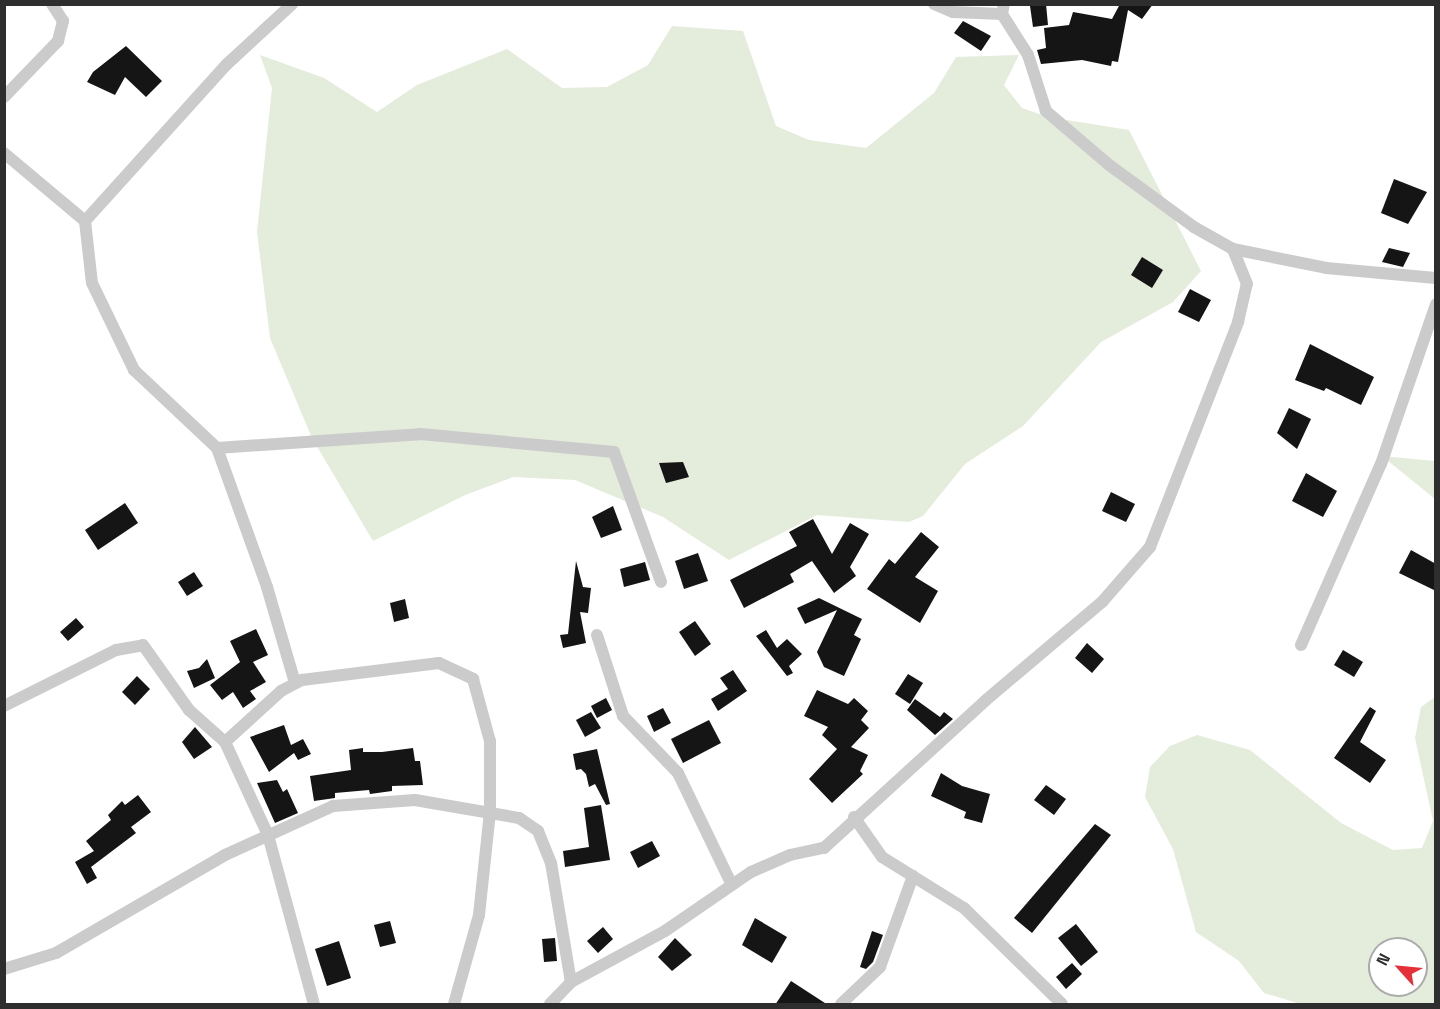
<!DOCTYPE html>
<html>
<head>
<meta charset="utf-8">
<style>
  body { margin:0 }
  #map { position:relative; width:1440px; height:1009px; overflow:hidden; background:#fff; font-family:"Space Grotesk",sans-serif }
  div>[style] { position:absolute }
  .green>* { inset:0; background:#e4ecdc }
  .building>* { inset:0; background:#151515 }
  .street>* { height:12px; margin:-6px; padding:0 6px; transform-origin:6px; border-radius:6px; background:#cbcbcb }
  span { translate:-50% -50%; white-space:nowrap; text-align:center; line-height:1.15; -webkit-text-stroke:6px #fff; paint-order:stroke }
  .frame { position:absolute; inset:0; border:6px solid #2e2e2e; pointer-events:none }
  .north { position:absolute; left:1368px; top:937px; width:60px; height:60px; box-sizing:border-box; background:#fff; border:2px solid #ababab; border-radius:50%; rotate:297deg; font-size:16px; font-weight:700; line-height:24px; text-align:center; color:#2e2e2e }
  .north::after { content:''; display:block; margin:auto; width:21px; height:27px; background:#e63039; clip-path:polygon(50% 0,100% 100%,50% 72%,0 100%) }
</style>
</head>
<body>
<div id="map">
  <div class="green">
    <div style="clip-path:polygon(672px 26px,743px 31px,776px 126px,809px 140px,866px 148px,934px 93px,956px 57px,1019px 55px,1004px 85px,1022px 108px,1048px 117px,1129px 130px,1201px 271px,1173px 302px,1101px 342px,1023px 426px,965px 464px,923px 516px,909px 522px,817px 515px,729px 560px,663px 517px,575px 480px,513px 477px,465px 495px,373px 541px,312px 438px,270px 338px,257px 232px,272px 88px,260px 55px,324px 78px,377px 112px,417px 85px,507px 49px,562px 88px,607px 87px,648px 65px)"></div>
    <div style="clip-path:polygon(1382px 456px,1435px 461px,1435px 499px)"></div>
    <div style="clip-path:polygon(evenodd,1435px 697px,1435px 1004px,1301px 1004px,1264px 993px,1239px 961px,1196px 932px,1173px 849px,1145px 797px,1150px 767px,1170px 746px,1197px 735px,1250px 750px,1341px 823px,1393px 850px,1422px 848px,1433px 821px,1415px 738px,1421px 707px,1435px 697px,1380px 949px,1416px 949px,1416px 985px,1380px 985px,1380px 949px)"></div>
  </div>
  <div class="building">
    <div style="clip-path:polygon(1046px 4px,1048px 25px,1033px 27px,1030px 6px)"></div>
    <div style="clip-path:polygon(1120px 4px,1153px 4px,1142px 19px,1128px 10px,1118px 62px,1112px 61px,1111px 66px,1082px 60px,1041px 64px,1037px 50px,1046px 48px,1044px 28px,1069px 25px,1073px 12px,1112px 19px)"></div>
    <div style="clip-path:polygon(963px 21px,991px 36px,981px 51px,954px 33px)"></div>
    <div style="clip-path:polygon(126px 46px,162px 81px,146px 97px,125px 77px,115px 95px,87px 82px,93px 72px)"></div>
    <div style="clip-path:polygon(1394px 179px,1427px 192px,1408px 224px,1381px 213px)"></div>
    <div style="clip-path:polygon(1389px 248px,1410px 253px,1403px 267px,1382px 262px)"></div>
    <div style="clip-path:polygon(1142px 257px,1163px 270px,1152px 288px,1131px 275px)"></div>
    <div style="clip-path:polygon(1190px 289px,1211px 300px,1199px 322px,1178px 312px)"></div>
    <div style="clip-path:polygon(1310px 344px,1374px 377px,1361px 405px,1326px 388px,1324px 391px,1295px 380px)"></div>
    <div style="clip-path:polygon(1289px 408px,1311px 419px,1297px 449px,1277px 433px)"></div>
    <div style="clip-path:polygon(683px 462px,689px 477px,666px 483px,659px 463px)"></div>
    <div style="clip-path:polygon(1306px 473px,1337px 491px,1323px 517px,1292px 501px)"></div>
    <div style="clip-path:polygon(1111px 492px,1135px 504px,1126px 522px,1102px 511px)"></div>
    <div style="clip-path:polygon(125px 503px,138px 523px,98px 550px,85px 530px)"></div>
    <div style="clip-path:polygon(613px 506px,622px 530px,601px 538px,592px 517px)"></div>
    <div style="clip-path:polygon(813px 519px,832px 554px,850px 523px,869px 534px,850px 567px,856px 576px,834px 593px,812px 561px,790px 574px,794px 582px,744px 608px,730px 580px,797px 546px,789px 532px)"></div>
    <div style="clip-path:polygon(921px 532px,939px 547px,915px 577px,938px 591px,920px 623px,867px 589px,889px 559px,895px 564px)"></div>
    <div style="clip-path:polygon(1411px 550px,1436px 564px,1436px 591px,1399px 573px)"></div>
    <div style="clip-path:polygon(698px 553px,708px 581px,684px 589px,675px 561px)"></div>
    <div style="clip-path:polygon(576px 561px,583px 587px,591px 588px,588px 613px,580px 612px,586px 643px,563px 648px,560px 635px,568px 634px)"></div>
    <div style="clip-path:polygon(645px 562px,650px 580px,624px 587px,620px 569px)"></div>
    <div style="clip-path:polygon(194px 572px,203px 586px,187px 596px,178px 582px)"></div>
    <div style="clip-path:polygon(819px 598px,862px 619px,854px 635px,861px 639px,844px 676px,824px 667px,817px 652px,837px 610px,805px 624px,797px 608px)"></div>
    <div style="clip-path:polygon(405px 599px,409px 618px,394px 622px,390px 603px)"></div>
    <div style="clip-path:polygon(76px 618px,84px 627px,68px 641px,60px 632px)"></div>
    <div style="clip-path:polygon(695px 621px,711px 644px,695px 656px,679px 632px)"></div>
    <div style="clip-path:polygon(256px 629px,268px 655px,253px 662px,266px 682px,250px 691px,256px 699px,243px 708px,233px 692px,222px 700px,210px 685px,240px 662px,230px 641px)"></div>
    <div style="clip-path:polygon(766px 630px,777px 648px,787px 639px,802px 654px,789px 666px,793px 673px,787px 676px,756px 636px)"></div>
    <div style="clip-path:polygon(1087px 643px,1104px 659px,1092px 673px,1075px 658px)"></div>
    <div style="clip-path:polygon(1343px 650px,1363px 662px,1354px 677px,1334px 665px)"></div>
    <div style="clip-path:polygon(207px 659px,215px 678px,194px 688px,187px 671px,199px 668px)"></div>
    <div style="clip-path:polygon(733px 670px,747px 691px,718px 711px,711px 699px,728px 689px,720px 678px)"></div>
    <div style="clip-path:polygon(908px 674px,923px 683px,910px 704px,895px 694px)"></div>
    <div style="clip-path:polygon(137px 676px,150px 689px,135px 705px,122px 692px)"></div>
    <div style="clip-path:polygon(817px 690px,848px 704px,854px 698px,868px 711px,861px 720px,869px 728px,851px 747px,868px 755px,860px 771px,863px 774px,832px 803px,809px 779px,837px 749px,822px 735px,828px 727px,804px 716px)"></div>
    <div style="clip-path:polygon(606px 698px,612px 710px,597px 718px,591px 706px)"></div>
    <div style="clip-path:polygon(915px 699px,940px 717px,944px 712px,953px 719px,935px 735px,907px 710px)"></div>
    <div style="clip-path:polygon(1370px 707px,1376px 711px,1360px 742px,1386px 760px,1370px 783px,1334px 758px)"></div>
    <div style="clip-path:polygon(663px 708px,671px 723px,654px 732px,647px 716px)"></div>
    <div style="clip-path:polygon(591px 712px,601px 728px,585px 737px,576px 720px)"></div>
    <div style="clip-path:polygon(709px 720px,721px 743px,683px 763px,671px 739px)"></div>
    <div style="clip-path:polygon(284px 725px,291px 745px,303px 739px,311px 754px,298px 760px,294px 753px,269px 772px,250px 737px)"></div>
    <div style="clip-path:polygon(195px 727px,212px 747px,194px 759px,182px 742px)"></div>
    <div style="clip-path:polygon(363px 748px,363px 752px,382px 752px,413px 748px,415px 761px,420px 761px,423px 785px,392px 786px,392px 791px,370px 794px,369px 790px,335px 793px,335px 798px,314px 801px,310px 776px,351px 770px,349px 750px)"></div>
    <div style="clip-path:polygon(597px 749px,610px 804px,606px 805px,595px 784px,589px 787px,586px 774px,581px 769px,576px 770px,573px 754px)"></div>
    <div style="clip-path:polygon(941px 773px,962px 786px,990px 794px,982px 823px,964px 818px,966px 812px,931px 796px)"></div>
    <div style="clip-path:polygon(277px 780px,283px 792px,287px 789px,298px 813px,275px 823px,257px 783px)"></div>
    <div style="clip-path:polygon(1046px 785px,1066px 799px,1054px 815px,1034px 800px)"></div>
    <div style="clip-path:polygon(138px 795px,151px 812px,131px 827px,136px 833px,91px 867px,97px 878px,87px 884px,75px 862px,94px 851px,86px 841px,111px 820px,108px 815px,122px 801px,125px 805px)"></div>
    <div style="clip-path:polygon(601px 805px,610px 860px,565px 867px,563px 851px,589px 847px,584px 808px)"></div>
    <div style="clip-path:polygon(1095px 824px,1111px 835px,1032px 933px,1014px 918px)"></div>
    <div style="clip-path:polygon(652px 841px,660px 856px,638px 868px,630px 852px)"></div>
    <div style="clip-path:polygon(755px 918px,787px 937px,772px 963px,742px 945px)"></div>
    <div style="clip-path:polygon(390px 921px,396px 943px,380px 947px,374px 925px)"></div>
    <div style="clip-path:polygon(1076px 924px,1098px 952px,1081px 966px,1058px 938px)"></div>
    <div style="clip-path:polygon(603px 927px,613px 939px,598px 953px,587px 941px)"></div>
    <div style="clip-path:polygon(872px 931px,883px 935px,873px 962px,866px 969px,860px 967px)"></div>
    <div style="clip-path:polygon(555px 938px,557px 961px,544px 962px,542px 939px)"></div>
    <div style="clip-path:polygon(675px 938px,692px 955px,672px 971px,658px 957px)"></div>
    <div style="clip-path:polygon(339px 941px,351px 978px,327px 986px,315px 949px)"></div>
    <div style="clip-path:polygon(1072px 963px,1082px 974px,1066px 989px,1056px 977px)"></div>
    <div style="clip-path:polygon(791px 981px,828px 1005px,775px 1005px)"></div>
  </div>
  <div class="street">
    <div style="left:934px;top:4px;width:21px;rotate:23deg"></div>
    <div style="left:953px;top:12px;width:49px;rotate:2.3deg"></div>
    <div style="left:4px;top:97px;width:78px;rotate:-46deg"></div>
    <div style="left:58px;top:41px;width:21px;rotate:-76deg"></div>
    <div style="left:63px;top:21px;width:20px;rotate:-123deg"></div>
    <div style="left:4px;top:153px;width:106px;rotate:40deg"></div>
    <div style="left:85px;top:221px;width:62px;rotate:83.6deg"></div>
    <div style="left:92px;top:283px;width:97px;rotate:64.2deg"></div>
    <div style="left:134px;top:370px;width:114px;rotate:43.2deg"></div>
    <div style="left:217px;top:448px;width:148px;rotate:70.2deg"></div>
    <div style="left:267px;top:587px;width:100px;rotate:73.7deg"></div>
    <div style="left:85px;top:221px;width:210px;rotate:-47.9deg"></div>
    <div style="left:226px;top:65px;width:90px;rotate:-42.7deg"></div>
    <div style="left:1233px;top:249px;width:95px;rotate:11.5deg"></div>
    <div style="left:1326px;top:268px;width:110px;rotate:5.2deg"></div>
    <div style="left:217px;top:448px;width:203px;rotate:-3.9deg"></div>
    <div style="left:420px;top:434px;width:195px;rotate:5.3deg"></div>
    <div style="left:614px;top:452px;width:138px;rotate:70.1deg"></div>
    <div style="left:597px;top:635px;width:85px;rotate:72.2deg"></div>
    <div style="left:623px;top:716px;width:79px;rotate:46deg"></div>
    <div style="left:678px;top:773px;width:124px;rotate:64.3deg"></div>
    <div style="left:1301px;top:645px;width:198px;rotate:-66.2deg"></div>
    <div style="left:1381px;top:464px;width:169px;rotate:-71deg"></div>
    <div style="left:4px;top:706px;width:125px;rotate:-26.6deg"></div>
    <div style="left:116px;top:650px;width:27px;rotate:-10deg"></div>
    <div style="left:143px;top:645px;width:80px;rotate:54.7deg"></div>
    <div style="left:189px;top:710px;width:48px;rotate:41.6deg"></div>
    <div style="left:225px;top:742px;width:102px;rotate:65.2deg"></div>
    <div style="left:268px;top:835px;width:175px;rotate:74.8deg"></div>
    <div style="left:225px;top:742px;width:76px;rotate:-42.3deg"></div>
    <div style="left:281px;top:691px;width:24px;rotate:-28deg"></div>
    <div style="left:302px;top:680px;width:138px;rotate:-7.1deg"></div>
    <div style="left:439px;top:663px;width:38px;rotate:25deg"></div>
    <div style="left:473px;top:679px;width:64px;rotate:74.7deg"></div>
    <div style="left:490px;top:741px;width:71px;rotate:90deg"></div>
    <div style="left:490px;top:812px;width:104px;rotate:96.1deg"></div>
    <div style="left:479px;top:915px;width:92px;rotate:105.7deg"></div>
    <div style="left:854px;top:817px;width:49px;rotate:55deg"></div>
    <div style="left:882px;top:857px;width:97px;rotate:31.9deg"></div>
    <div style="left:964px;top:908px;width:137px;rotate:44.4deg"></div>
    <div style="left:4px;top:969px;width:54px;rotate:-17.1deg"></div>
    <div style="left:56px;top:953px;width:195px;rotate:-30.1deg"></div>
    <div style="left:225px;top:855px;width:119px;rotate:-24.4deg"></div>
    <div style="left:333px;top:806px;width:82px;rotate:-4.2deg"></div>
    <div style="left:415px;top:800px;width:106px;rotate:9.8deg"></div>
    <div style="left:519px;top:818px;width:23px;rotate:34deg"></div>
    <div style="left:538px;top:831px;width:35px;rotate:68deg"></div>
    <div style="left:551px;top:863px;width:121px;rotate:80.5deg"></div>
    <div style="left:550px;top:1004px;width:30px;rotate:-46deg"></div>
    <div style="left:571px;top:982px;width:107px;rotate:-28.5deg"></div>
    <div style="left:665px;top:931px;width:104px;rotate:-34.5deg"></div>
    <div style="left:751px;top:872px;width:43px;rotate:-23.6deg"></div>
    <div style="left:790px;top:855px;width:35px;rotate:-12deg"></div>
    <div style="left:824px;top:848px;width:219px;rotate:-42.4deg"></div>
    <div style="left:986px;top:700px;width:152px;rotate:-40.2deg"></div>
    <div style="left:1102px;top:602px;width:73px;rotate:-48.9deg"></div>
    <div style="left:1150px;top:547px;width:242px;rotate:-68.6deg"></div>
    <div style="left:1238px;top:322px;width:39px;rotate:-77deg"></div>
    <div style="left:1247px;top:284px;width:38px;rotate:-112deg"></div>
    <div style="left:1233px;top:249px;width:45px;rotate:-150.6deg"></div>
    <div style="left:1194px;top:227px;width:107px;rotate:-143.8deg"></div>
    <div style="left:1108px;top:164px;width:82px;rotate:-139.5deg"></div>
    <div style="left:1046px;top:111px;width:59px;rotate:-107.8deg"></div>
    <div style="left:1028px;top:55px;width:49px;rotate:-122.4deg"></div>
    <div style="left:1002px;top:14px;width:10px;rotate:-79deg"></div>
    <div style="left:841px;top:1004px;width:54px;rotate:-43.5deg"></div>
    <div style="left:880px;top:967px;width:97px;rotate:-70.1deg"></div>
  </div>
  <div class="frame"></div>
  <div class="north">N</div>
</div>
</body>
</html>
